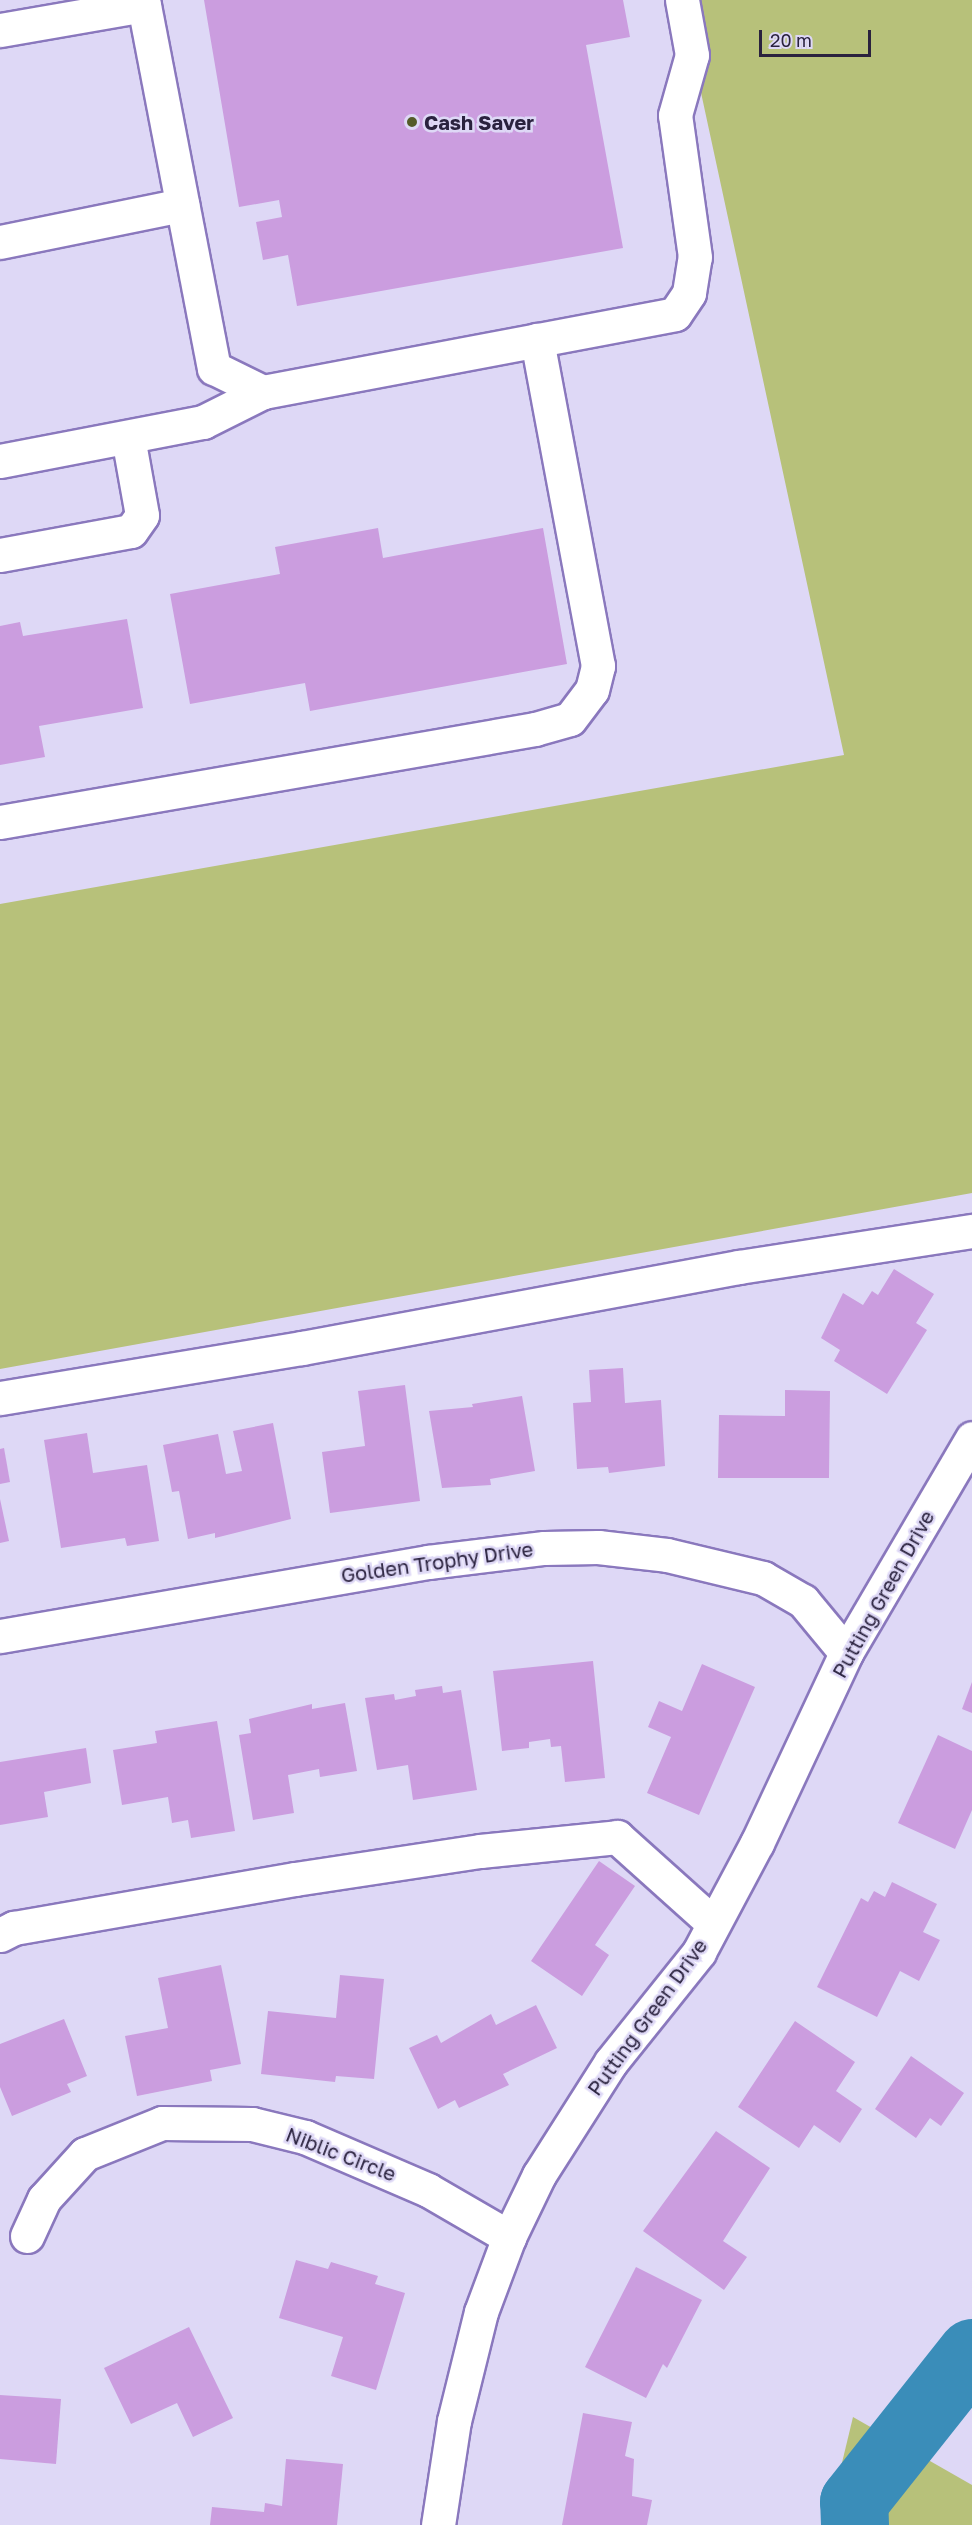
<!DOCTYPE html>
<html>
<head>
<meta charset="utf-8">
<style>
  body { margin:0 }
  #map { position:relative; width:972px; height:2525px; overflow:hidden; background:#ded8f6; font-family:"Golos Text",sans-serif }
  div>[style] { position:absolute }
  .green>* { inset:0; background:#b7c17a }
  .river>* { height:68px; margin:-34px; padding:0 34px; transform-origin:34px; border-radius:34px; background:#3a8db9 }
  .building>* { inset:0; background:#cb9ddf }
  .roads { filter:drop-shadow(2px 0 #8a78bd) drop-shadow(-2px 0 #8a78bd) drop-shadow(0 2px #8a78bd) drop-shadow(0 -2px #8a78bd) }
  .minor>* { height:33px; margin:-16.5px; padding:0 16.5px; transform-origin:16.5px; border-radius:16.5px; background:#fff }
  .dots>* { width:16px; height:16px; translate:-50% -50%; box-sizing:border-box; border:3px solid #ded8f6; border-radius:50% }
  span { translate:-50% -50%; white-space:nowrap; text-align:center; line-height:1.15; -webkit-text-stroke:5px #ded8f6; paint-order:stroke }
  .poi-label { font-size:20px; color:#2a223e; font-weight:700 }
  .left { translate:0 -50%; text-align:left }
  .street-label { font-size:20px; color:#2a223e }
  .scale { position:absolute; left:759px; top:30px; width:112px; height:27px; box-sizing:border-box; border:3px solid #2a223e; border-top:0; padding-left:8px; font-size:18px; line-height:21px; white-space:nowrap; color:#2a223e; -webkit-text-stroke:4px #ded8f6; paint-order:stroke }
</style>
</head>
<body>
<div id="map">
  <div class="green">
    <div style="clip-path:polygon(681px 0,972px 0,972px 1193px,0 1369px,0 904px,844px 755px)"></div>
    <div style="clip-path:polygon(853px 2417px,972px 2485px,972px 2525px,827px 2525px)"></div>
  </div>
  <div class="river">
    <div style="left:855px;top:2525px;width:23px;rotate:-92deg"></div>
    <div style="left:854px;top:2502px;width:190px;rotate:-51.6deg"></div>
  </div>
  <div class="building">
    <div style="clip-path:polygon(204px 0,623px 0,630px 37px,586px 45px,623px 248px,297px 306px,288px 255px,263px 260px,256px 222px,282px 217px,279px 200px,239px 207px)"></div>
    <div style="clip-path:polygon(378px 528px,383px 558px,543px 528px,567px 664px,310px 711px,305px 683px,190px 704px,170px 594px,280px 574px,275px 547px)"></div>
    <div style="clip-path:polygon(127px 619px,143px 708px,39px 726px,45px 757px,0 765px,0 626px,20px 622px,23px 636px)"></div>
    <div style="clip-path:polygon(894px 1269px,934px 1294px,916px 1323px,927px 1330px,887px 1394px,834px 1361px,840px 1350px,821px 1338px,843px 1293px,863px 1305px,872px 1291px,878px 1295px)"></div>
    <div style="clip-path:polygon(623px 1368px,625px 1403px,661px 1400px,665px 1466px,609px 1473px,608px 1467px,577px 1469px,573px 1403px,591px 1402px,589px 1370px)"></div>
    <div style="clip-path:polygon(405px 1385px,420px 1501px,330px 1513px,322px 1452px,365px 1446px,358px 1391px)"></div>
    <div style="clip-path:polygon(785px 1390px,830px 1391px,829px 1478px,718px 1478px,719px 1415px,785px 1416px)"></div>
    <div style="clip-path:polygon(522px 1396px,535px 1471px,490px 1479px,491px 1485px,442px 1488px,429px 1411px,473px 1407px,472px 1404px)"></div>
    <div style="clip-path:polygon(273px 1423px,291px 1519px,215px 1538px,215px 1533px,188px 1539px,179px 1491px,172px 1492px,163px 1445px,218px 1434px,226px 1474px,242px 1471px,233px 1431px)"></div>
    <div style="clip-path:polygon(87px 1433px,93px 1473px,147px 1465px,159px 1541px,127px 1546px,125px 1538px,61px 1548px,44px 1440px)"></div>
    <div style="clip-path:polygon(4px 1448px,10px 1482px,0 1484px,0 1449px)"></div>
    <div style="clip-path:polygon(0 1499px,9px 1541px,0 1543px)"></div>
    <div style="clip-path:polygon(593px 1661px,605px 1778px,565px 1782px,561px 1746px,551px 1747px,550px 1739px,529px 1742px,529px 1748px,502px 1751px,493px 1671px)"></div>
    <div style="clip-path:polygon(702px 1664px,755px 1687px,699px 1815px,647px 1793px,671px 1737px,648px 1727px,659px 1701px,682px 1711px)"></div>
    <div style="clip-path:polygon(972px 1682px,972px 1713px,962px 1709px)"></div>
    <div style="clip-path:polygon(442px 1686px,443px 1693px,461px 1690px,477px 1790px,413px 1800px,408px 1765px,377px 1770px,365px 1698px,394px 1694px,395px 1700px,416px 1696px,415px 1690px)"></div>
    <div style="clip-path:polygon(345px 1703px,357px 1771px,320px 1777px,319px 1769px,288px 1775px,294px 1813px,253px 1820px,239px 1735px,251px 1733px,249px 1719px,312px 1704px,312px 1709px)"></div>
    <div style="clip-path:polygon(217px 1721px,235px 1831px,191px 1838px,188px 1820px,172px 1823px,168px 1797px,122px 1805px,113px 1750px,157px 1743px,155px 1731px)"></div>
    <div style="clip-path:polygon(938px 1735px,972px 1751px,972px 1810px,955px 1849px,898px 1823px)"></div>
    <div style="clip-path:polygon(86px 1748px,91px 1783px,44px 1792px,48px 1817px,0 1825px,0 1762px)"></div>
    <div style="clip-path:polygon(599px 1861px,635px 1886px,595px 1945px,609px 1955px,582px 1996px,531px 1961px)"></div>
    <div style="clip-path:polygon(892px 1882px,937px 1904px,923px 1932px,940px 1940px,919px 1981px,900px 1971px,877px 2017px,817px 1987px,861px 1898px,868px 1902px,874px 1891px,885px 1897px)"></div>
    <div style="clip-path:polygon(221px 1965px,241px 2064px,210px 2070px,212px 2081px,137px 2096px,125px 2036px,168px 2028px,158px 1978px)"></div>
    <div style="clip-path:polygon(340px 1975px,384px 1979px,374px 2079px,336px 2076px,335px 2082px,261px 2074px,268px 2011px,336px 2018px)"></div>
    <div style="clip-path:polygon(536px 2005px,557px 2048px,503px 2074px,509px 2085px,459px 2108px,455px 2100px,438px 2109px,409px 2048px,437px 2035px,441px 2043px,491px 2014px,496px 2025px)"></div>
    <div style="clip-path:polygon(64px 2019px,87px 2076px,67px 2084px,71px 2092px,12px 2116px,0 2087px,0 2044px)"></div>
    <div style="clip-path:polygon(795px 2021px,855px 2062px,836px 2091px,862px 2109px,840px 2143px,814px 2125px,799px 2148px,738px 2107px)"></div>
    <div style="clip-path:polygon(911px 2056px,964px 2093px,941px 2126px,930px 2118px,916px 2138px,875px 2109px)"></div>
    <div style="clip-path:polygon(716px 2131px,770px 2168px,723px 2241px,747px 2257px,724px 2290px,643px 2231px)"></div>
    <div style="clip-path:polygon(296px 2260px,328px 2269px,331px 2262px,378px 2276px,375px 2284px,405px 2293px,376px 2390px,331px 2376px,343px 2337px,279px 2318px)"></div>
    <div style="clip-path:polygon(636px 2267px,702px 2300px,667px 2368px,663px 2364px,646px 2398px,585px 2367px)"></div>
    <div style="clip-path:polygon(189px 2327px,233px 2418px,193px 2437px,177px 2403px,131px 2424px,104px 2368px)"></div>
    <div style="clip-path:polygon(0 2395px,61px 2399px,56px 2464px,0 2459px)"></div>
    <div style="clip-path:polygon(583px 2413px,632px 2422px,625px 2456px,634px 2459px,632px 2496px,652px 2500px,647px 2525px,562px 2525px)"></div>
    <div style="clip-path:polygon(286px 2459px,343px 2464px,337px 2525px,210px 2525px,212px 2507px,264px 2512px,265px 2503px,282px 2506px)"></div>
  </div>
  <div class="roads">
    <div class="minor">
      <div style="left:143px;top:0;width:375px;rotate:79.1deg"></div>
      <div style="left:214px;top:368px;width:55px;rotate:26.1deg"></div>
      <div style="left:263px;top:392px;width:419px;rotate:-10.7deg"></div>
      <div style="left:675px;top:314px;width:25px;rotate:-56deg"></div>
      <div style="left:689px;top:293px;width:36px;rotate:-81deg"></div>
      <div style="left:695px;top:257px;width:143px;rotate:-98deg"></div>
      <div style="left:675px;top:115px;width:62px;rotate:-74.2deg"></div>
      <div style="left:692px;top:55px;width:56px;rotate:-100.3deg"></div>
      <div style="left:0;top:30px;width:146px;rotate:-9.8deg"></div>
      <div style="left:0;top:242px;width:186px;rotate:-11.5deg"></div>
      <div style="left:0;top:461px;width:207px;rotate:-10.9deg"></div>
      <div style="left:203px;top:422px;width:67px;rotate:-26.6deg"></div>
      <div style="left:0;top:555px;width:133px;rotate:-10.4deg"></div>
      <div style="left:131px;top:531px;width:19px;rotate:-55deg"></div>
      <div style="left:142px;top:515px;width:79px;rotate:-100.2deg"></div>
      <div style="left:0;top:822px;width:543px;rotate:-9.86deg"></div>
      <div style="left:535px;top:729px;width:36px;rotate:-16deg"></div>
      <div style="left:570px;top:719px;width:36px;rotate:-53deg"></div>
      <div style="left:592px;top:690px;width:25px;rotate:-76deg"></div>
      <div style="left:598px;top:666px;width:332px;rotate:-100.6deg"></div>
      <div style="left:0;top:1398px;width:306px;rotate:-9.4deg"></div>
      <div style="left:302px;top:1348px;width:444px;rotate:-10.5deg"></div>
      <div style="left:739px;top:1267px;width:236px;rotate:-8.8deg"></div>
      <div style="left:0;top:1636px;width:434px;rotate:-9.8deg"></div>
      <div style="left:428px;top:1562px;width:117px;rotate:-6.9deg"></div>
      <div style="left:544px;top:1548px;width:54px;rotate:-1.1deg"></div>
      <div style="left:598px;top:1547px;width:69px;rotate:6.6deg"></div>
      <div style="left:667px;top:1555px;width:99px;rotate:13.5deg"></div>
      <div style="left:763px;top:1578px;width:46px;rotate:29.9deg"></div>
      <div style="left:803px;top:1601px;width:67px;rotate:50.4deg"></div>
      <div style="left:0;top:1935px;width:16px;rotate:-27deg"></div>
      <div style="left:14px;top:1928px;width:285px;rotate:-9.9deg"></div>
      <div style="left:295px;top:1879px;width:187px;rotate:-8.6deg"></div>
      <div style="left:480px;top:1851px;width:138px;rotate:-5.8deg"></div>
      <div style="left:617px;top:1837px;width:129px;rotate:41.9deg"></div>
      <div style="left:27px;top:2236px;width:41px;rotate:-65.3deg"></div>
      <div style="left:44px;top:2199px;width:61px;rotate:-47.7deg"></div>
      <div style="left:85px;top:2154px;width:83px;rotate:-21.9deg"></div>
      <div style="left:162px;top:2123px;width:90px;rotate:0.6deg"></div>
      <div style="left:252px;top:2124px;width:55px;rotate:13.8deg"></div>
      <div style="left:305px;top:2137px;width:134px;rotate:23.3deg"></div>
      <div style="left:428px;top:2190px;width:94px;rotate:30.1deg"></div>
      <div style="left:438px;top:2525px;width:105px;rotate:-81.3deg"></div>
      <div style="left:454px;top:2421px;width:112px;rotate:-76.1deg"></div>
      <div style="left:481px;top:2312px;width:80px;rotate:-69.5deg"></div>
      <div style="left:509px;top:2237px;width:69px;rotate:-64.2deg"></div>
      <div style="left:539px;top:2175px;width:134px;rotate:-57.5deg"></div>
      <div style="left:611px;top:2062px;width:141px;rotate:-51.3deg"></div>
      <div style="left:699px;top:1952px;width:123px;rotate:-62deg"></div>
      <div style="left:757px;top:1843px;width:210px;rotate:-64.9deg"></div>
      <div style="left:846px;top:1653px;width:249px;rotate:-59.6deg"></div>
    </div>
  </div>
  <div class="dots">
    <div style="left:412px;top:122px;background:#545b29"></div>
  </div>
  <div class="poi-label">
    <span class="left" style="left:424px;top:122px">Cash Saver</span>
  </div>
  <div class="street-label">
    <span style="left:437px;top:1562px;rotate:-8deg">Golden Trophy Drive</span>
    <span style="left:883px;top:1594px;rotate:-61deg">Putting Green Drive</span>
    <span style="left:647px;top:2017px;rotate:-54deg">Putting Green Drive</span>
    <span style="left:341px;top:2154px;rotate:21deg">Niblic Circle</span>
  </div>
  <div class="scale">20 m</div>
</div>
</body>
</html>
